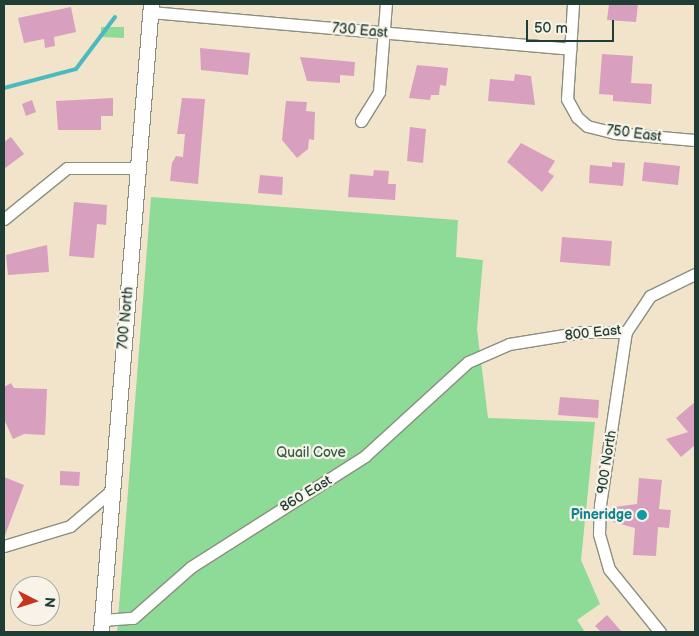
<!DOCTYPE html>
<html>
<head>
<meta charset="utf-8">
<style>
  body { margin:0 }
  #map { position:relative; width:699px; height:636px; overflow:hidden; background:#f2e4cb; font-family:"Balsamiq Sans",sans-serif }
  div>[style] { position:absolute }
  .green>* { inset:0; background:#8edb98 }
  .stream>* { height:4px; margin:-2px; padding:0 2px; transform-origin:2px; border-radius:2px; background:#4bbac0 }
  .building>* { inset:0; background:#d89fbf }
  .roads { filter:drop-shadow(1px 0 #889080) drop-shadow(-1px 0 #889080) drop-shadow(0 1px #889080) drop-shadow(0 -1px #889080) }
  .street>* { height:11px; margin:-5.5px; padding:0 5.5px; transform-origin:5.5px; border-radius:5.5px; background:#fff }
  .secondary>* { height:15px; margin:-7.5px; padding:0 7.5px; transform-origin:7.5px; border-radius:7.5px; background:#fff }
  .dots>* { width:14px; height:14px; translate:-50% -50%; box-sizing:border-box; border:2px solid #f7f3e8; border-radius:50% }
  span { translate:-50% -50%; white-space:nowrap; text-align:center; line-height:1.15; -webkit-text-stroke:4.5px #f7f3e8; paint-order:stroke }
  .street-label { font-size:14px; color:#1f3d34 }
  .park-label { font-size:14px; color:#355d48 }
  .culture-label { font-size:14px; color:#0d838f; font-weight:700 }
  .right { translate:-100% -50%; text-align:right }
  .frame { position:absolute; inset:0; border:5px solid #1f3d34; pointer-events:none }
  .north { position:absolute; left:10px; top:576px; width:50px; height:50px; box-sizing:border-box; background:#f7f3e8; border:1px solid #a1aaa0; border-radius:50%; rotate:95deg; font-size:14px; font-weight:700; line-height:20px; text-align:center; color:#1f3d34 }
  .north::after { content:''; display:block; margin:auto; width:18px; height:22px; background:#c8321e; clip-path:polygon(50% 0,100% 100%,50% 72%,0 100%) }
  .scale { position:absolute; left:526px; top:20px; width:88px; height:22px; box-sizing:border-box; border:2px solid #1f3d34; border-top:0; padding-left:6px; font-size:15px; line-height:18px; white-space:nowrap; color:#1f3d34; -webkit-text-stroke:4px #f7f3e8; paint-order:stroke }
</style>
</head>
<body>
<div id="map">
  <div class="green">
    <div style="clip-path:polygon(101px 27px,124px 27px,124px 38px,101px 37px)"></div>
    <div style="clip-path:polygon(151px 197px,458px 220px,456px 257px,483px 260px,477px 329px,488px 418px,595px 422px,581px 560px,600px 604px,577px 620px,585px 632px,117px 632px)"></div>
  </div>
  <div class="stream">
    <div style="left:4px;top:88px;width:74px;rotate:-14.8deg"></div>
    <div style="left:76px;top:69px;width:65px;rotate:-53.1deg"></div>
  </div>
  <div class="building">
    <div style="clip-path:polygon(609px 4px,638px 4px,636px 22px,607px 20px)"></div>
    <div style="clip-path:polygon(71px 7px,76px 32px,54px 37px,55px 46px,45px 48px,44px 39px,24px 43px,18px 18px)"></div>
    <div style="clip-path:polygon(200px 48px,250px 53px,248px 75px,201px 70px)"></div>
    <div style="clip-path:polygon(602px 54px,633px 56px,631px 83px,652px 84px,651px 104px,613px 101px,613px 95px,599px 94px)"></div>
    <div style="clip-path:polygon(300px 57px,355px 62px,354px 76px,340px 75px,340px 83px,307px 81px)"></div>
    <div style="clip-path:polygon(417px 65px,448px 68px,446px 86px,440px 85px,439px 95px,431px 95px,430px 100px,409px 98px)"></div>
    <div style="clip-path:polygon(515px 74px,531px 76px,535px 105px,488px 101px,490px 79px,514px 81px)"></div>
    <div style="clip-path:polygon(113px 98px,113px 116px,101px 116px,101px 130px,58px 130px,56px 101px)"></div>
    <div style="clip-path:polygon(182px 98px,205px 99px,198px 184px,170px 181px,172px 163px,176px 156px,183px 157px,185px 134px,177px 134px)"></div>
    <div style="clip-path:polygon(32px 100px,36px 112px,26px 116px,22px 104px)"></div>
    <div style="clip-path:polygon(286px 101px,307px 102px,306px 111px,315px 112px,314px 140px,309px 139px,308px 149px,297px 158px,282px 140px)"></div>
    <div style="clip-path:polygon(410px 127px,426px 129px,423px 163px,407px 161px)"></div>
    <div style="clip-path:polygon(11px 137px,24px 154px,4px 169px,4px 142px)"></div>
    <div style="clip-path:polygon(521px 143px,555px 161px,548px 172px,554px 176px,542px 192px,507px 162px)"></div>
    <div style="clip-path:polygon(612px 162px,625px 163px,623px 186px,589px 183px,590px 165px,612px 167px)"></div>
    <div style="clip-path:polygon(644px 162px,680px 166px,678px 185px,642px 181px)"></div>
    <div style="clip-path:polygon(374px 170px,389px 171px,388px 184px,396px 184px,395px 200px,348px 197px,350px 174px,373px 176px)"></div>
    <div style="clip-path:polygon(260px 175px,283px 177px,282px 195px,258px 193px)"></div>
    <div style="clip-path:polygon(74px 202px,107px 205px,106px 225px,97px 224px,94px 258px,69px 256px)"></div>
    <div style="clip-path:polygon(562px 237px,612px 241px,610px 266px,560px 262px)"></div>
    <div style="clip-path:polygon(47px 245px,49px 272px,8px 275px,6px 255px)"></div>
    <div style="clip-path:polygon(11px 383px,14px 388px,47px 389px,45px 435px,24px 434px,13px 439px,4px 419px,4px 387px)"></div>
    <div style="clip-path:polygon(560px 397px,599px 400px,598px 418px,558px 415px)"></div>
    <div style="clip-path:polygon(695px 402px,695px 445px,681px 457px,666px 439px,688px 432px,676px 418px)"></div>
    <div style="clip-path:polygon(60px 471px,80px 472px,79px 486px,60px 485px)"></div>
    <div style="clip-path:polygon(4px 477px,24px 485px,4px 538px)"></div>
    <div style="clip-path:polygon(639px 478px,662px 480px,659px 509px,671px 510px,669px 528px,658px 527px,656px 556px,633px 555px,635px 528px,613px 522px,614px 507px,637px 504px)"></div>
    <div style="clip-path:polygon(607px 615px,622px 632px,601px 632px,595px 626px)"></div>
  </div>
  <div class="roads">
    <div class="street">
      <div style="left:573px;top:4px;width:95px;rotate:93.6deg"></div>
      <div style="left:567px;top:99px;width:21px;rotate:61deg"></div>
      <div style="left:577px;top:117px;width:13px;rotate:42deg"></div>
      <div style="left:587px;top:126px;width:29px;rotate:14deg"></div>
      <div style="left:615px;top:133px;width:80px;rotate:5deg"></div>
      <div style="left:150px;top:12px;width:422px;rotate:5deg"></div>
      <div style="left:361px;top:121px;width:34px;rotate:-58deg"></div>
      <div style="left:379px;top:92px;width:88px;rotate:-85.5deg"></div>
      <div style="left:4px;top:219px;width:81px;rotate:-39deg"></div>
      <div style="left:67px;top:168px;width:71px"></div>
      <div style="left:4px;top:546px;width:69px;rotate:-16.9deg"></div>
      <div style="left:70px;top:526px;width:55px;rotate:-40.6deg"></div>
      <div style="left:102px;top:620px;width:31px;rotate:-4deg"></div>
      <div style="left:133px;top:618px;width:77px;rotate:-41.3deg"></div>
      <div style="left:191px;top:567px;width:206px;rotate:-32.5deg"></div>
      <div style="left:365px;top:456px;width:139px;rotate:-42.4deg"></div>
      <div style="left:468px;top:362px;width:45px;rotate:-23.7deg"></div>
      <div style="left:509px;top:344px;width:75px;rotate:-9.2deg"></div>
      <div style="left:583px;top:332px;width:43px"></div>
      <div style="left:660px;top:632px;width:81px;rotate:-129deg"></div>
      <div style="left:609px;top:569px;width:37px;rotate:-106deg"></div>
      <div style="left:599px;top:533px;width:28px;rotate:-88deg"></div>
      <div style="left:600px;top:505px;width:175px;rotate:-81.5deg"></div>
      <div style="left:626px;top:332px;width:43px;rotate:-56.3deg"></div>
      <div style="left:650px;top:296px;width:50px;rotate:-26.1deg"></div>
    </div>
    <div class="secondary">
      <div style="left:101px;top:632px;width:630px;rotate:-85.45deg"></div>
    </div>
  </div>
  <div class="dots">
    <div style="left:642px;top:515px;background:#0f9aa8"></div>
  </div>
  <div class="street-label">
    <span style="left:360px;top:31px;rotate:5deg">730 East</span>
    <span style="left:634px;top:134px;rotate:7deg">750 East</span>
    <span style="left:126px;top:318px;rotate:-85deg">700 North</span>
    <span style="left:593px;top:333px;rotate:-6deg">800 East</span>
    <span style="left:607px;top:462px;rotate:-81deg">900 North</span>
    <span style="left:306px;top:494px;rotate:-31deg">860 East</span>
  </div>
  <div class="park-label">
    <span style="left:311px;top:453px">Quail Cove</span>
  </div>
  <div class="culture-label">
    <span class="right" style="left:632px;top:515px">Pineridge</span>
  </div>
  <div class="frame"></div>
  <div class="north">N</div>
  <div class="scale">50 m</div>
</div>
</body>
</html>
